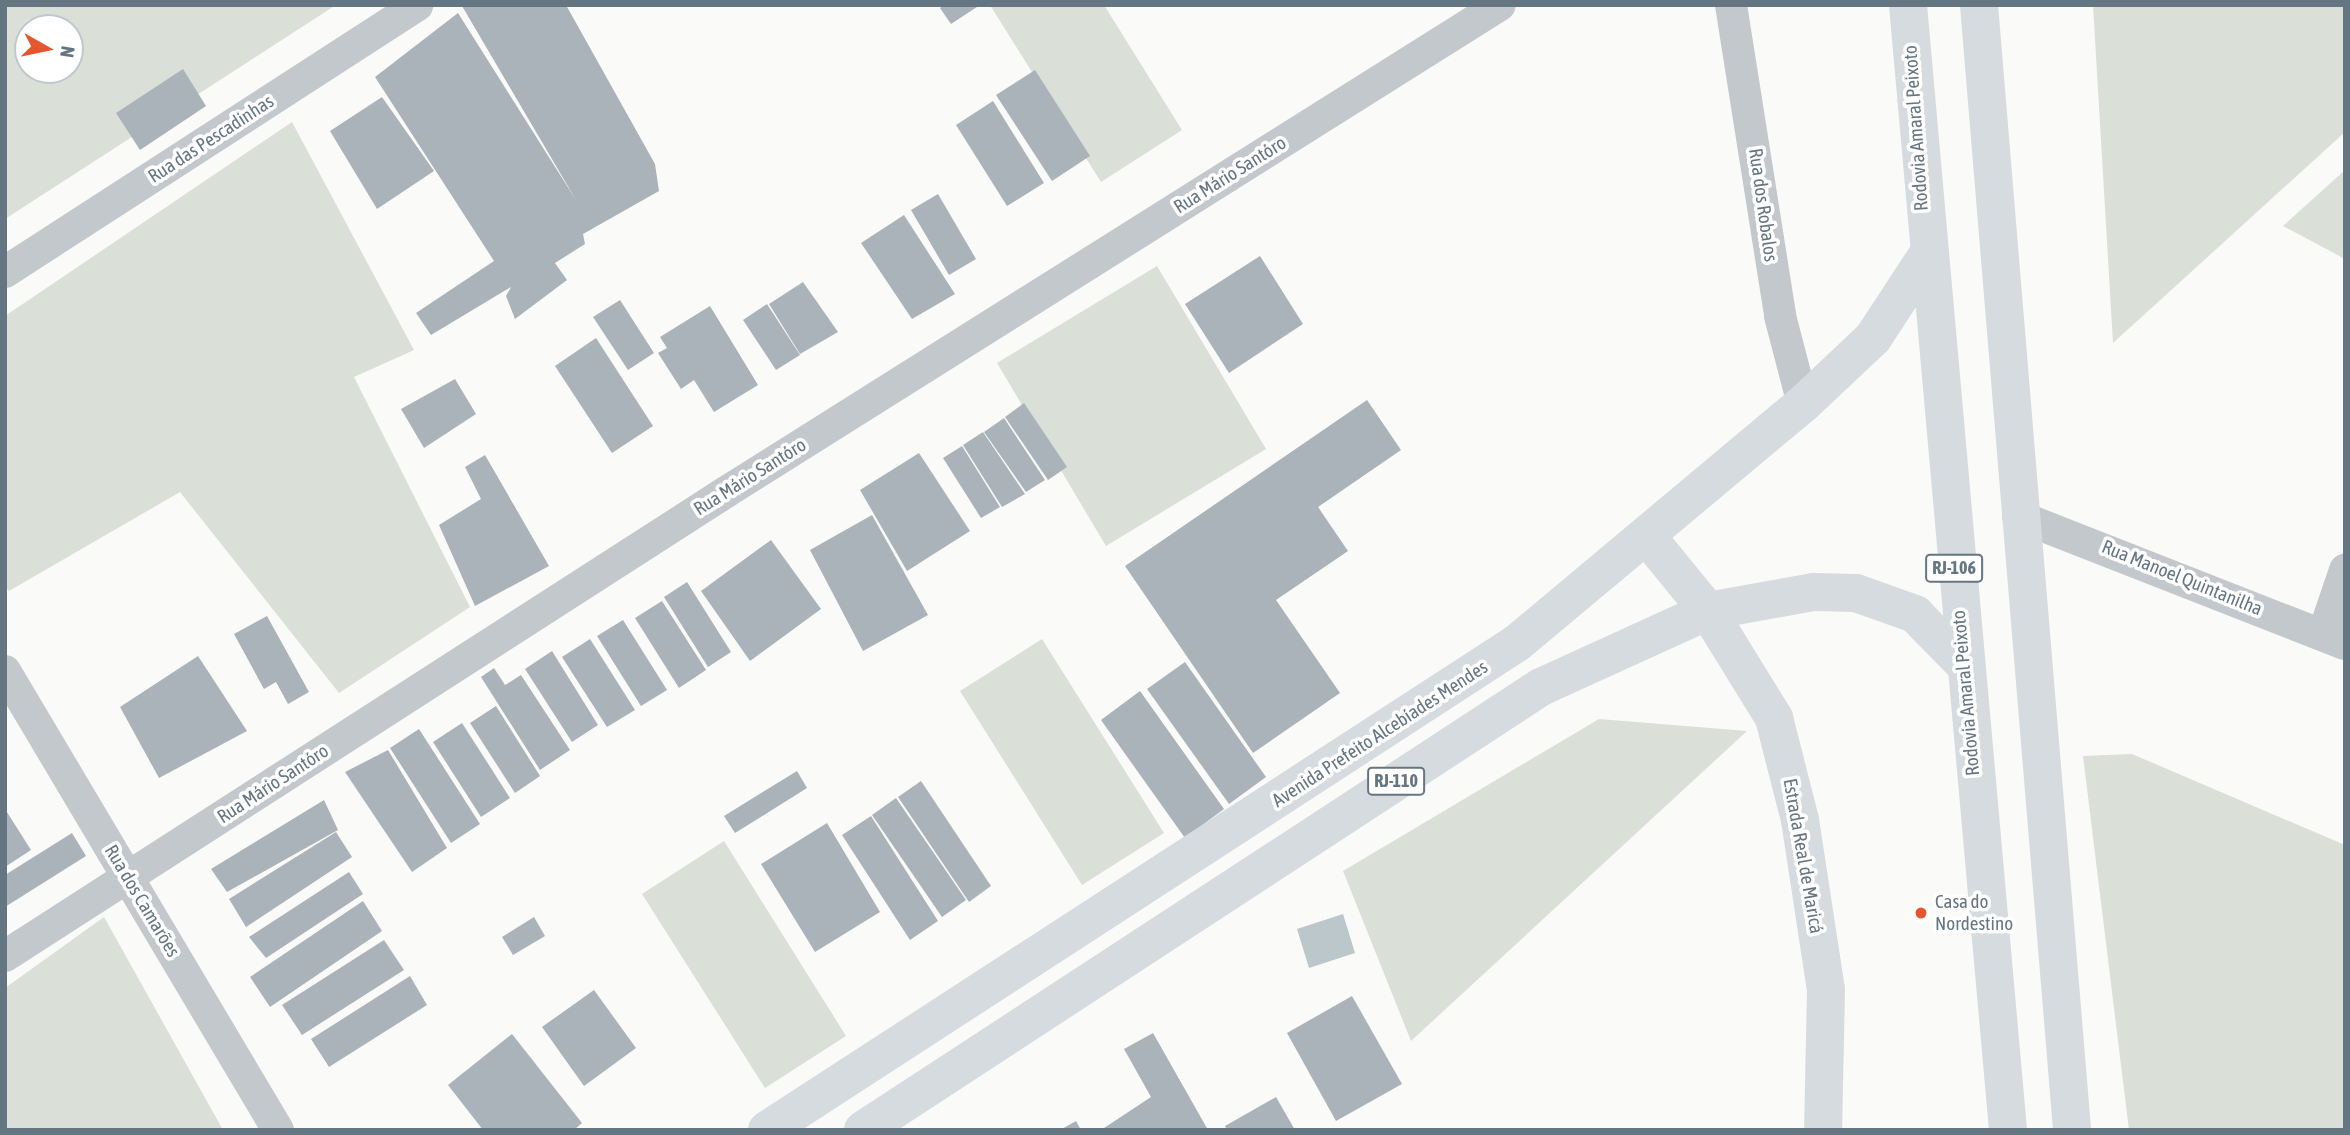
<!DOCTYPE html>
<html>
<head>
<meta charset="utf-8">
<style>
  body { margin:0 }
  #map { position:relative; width:2350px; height:1135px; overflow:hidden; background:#fafaf8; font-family:"Asap Condensed",sans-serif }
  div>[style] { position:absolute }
  .green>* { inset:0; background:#dadfd7 }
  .water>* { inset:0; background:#bbc7cb }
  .building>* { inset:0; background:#aab3b9 }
  .minor>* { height:32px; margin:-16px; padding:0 16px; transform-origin:16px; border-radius:16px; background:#c3c8cc }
  .secondary>* { height:38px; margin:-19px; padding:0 19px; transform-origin:19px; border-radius:19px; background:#d6dbdf }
  .primary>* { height:38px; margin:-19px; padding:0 19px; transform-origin:19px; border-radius:19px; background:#d6dbdf }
  .trunk>* { height:38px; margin:-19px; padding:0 19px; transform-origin:19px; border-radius:19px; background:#d6dbdf }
  .dots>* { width:19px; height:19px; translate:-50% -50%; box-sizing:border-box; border:4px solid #fff; border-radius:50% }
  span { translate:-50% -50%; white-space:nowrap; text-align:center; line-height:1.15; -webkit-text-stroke:7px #fff; paint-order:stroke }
  .shield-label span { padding:2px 5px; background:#fff; border:2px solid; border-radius:5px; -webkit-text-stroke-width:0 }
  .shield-label { font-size:18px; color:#657683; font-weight:700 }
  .street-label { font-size:19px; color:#657683 }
  .poi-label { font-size:19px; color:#657683 }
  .left { translate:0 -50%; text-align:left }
  .frame { position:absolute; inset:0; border:7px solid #657683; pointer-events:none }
  .north { position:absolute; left:14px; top:14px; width:70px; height:70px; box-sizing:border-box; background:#fff; border:2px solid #c1c8cd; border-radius:50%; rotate:99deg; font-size:19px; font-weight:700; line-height:28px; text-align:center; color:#657683 }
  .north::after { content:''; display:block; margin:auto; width:24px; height:32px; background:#e4572e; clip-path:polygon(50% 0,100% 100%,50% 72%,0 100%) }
</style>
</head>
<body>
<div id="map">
  <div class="green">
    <div style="clip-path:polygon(evenodd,5px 5px,336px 5px,5px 219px,5px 5px,28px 28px,70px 28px,70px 70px,28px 70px,28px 28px)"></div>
    <div style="clip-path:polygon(990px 5px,1104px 5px,1182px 130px,1101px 182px)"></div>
    <div style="clip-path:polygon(2093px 5px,2345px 5px,2345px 132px,2113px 343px)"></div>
    <div style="clip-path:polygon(292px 122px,414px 350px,354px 377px,470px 607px,339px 693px,180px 492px,9px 591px,5px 586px,5px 316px)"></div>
    <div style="clip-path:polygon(2345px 170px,2345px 259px,2283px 226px)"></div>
    <div style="clip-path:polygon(1157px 266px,1266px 449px,1106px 546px,997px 363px)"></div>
    <div style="clip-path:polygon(1042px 639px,1164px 833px,1082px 885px,960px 691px)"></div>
    <div style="clip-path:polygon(1599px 719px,1747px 731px,1411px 1041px,1343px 871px)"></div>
    <div style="clip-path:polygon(2132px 754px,2345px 845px,2345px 1130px,2129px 1130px,2083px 756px)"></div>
    <div style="clip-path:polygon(724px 841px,846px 1036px,765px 1088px,642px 894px)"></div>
    <div style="clip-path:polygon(104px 917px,223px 1130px,5px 1130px,5px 988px)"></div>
  </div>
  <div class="water">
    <div style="clip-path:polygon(1343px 914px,1355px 953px,1309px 968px,1297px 929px)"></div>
  </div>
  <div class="building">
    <div style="clip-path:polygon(566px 5px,655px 164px,659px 191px,583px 234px,585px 244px,555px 263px,567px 280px,515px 319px,506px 296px,511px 287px,431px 335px,416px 313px,494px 261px,375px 77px,458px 13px,576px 200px,462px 6px)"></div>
    <div style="clip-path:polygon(980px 5px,951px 24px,940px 8px,944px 5px)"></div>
    <div style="clip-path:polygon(183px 69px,206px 106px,140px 150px,116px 113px)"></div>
    <div style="clip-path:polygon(1035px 70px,1090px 156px,1052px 181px,996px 95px)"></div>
    <div style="clip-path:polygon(382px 97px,434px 171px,377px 209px,330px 131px)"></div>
    <div style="clip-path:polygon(993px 101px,1044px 183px,1007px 206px,956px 125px)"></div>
    <div style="clip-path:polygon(938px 194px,976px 259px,949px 275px,911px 210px)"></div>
    <div style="clip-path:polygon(904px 215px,955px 294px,912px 319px,861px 243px)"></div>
    <div style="clip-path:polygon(1260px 256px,1303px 324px,1229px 373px,1185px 304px)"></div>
    <div style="clip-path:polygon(803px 282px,838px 332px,800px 354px,769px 304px)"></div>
    <div style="clip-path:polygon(620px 300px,654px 353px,628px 370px,593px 317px)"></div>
    <div style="clip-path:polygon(767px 304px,800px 355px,776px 370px,743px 320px)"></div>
    <div style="clip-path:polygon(710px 306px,758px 385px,714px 412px,694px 380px,681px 389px,658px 353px,667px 348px,660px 337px)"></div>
    <div style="clip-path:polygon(596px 338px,653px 426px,612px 453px,555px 366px)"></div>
    <div style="clip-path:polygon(455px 379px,476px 414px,424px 448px,401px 409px)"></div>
    <div style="clip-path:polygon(1367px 400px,1401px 450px,1318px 507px,1348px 551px,1276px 600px,1340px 693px,1253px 753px,1125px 566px)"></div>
    <div style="clip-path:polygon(1024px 403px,1067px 467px,1048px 480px,1005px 417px)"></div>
    <div style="clip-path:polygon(1004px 418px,1045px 480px,1026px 492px,984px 432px)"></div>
    <div style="clip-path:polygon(983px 432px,1025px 494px,1002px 507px,963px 445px)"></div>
    <div style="clip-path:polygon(962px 446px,1000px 507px,981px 518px,943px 458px)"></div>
    <div style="clip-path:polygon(919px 453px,970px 531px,907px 571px,860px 490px)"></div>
    <div style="clip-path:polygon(485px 455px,549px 566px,475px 606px,439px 525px,481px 499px,465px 467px)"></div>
    <div style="clip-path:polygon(872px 515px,928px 615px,863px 651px,810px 550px)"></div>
    <div style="clip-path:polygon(771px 540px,821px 609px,750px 661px,701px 591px)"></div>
    <div style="clip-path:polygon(687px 582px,731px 652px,708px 667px,664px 597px)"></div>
    <div style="clip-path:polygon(662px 601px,706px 670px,679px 688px,635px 618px)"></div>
    <div style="clip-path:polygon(267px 616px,309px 692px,288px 704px,276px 682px,264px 689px,234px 634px)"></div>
    <div style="clip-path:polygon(623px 620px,667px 690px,641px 706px,597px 636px)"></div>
    <div style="clip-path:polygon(590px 639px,635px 710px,607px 727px,562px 657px)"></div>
    <div style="clip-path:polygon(552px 651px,598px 725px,572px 742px,525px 669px)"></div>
    <div style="clip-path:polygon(198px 656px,247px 731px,159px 778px,120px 707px)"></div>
    <div style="clip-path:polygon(1185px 662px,1266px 777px,1229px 804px,1147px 689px)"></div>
    <div style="clip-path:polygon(494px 668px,505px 685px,521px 675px,570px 750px,540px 770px,481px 677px)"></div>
    <div style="clip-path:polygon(1140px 691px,1224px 809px,1185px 838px,1101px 720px)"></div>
    <div style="clip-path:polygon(496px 706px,540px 776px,515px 793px,470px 723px)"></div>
    <div style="clip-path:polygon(462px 723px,510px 798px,481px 817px,433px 742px)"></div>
    <div style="clip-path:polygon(419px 729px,480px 824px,451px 843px,390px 748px)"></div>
    <div style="clip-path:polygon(388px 750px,447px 848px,412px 872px,345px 772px)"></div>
    <div style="clip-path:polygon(797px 771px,807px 788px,735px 833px,724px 816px)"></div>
    <div style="clip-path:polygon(921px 781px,991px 886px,969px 902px,898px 797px)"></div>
    <div style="clip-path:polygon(896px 798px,966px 900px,942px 917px,872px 815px)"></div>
    <div style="clip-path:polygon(324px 800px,338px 830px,227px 892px,211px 869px)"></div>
    <div style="clip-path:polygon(5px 809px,31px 850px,5px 867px)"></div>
    <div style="clip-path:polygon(871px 816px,938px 921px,910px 940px,842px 835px)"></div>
    <div style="clip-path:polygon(827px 823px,880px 912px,815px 952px,761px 864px)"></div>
    <div style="clip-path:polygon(336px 832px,352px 857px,246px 927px,229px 899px)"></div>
    <div style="clip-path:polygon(72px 833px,86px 856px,5px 907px,5px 875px)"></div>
    <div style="clip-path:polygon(349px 872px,363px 894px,266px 958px,249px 937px)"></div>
    <div style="clip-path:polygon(363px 901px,382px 931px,270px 1007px,250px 977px)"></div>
    <div style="clip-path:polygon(534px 917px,545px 936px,513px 955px,502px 937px)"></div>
    <div style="clip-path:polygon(384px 940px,404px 970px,302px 1035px,282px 1005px)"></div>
    <div style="clip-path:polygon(410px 976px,427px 1005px,329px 1067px,311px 1039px)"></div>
    <div style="clip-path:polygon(594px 990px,636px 1048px,584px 1086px,542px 1027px)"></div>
    <div style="clip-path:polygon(1352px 996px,1402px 1084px,1336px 1121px,1287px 1033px)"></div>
    <div style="clip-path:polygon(1153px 1033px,1208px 1130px,1101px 1130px,1151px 1097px,1124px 1049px)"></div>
    <div style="clip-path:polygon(512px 1034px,582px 1123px,574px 1130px,483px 1130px,448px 1085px)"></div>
    <div style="clip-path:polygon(1276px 1097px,1295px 1130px,1227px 1130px,1225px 1126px)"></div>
    <div style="clip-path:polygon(1076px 1121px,1081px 1130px,1060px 1130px)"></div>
  </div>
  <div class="minor">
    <div style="left:1731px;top:5px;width:315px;rotate:81deg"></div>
    <div style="left:1780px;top:316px;width:91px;rotate:75.4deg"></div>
    <div style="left:5px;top:272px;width:491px;rotate:-32.9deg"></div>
    <div style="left:2018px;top:516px;width:351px;rotate:21.4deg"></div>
    <div style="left:2323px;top:635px;width:69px;rotate:-71.3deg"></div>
    <div style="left:5px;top:671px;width:534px;rotate:59.26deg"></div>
    <div style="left:5px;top:956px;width:857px;rotate:-32.76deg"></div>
    <div style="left:726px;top:492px;width:914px;rotate:-32.18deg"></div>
  </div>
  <div class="secondary">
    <div style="left:1649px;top:539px;width:93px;rotate:50.7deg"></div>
    <div style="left:1708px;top:611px;width:126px;rotate:58.3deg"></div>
    <div style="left:1774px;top:718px;width:105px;rotate:75.7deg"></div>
    <div style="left:1800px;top:820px;width:172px;rotate:81.3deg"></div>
    <div style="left:1826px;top:990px;width:140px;rotate:91.2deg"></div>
  </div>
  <div class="primary">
    <div style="left:767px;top:1130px;width:894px;rotate:-33deg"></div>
    <div style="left:1517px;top:643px;width:373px;rotate:-39.9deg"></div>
    <div style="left:1803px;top:404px;width:96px;rotate:-43.3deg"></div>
    <div style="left:1873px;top:338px;width:97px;rotate:-56.8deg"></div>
    <div style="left:863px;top:1130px;width:810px;rotate:-33.16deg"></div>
    <div style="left:1541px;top:687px;width:183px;rotate:-24.5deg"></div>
    <div style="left:1708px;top:611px;width:108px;rotate:-10.2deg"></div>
    <div style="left:1814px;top:592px;width:42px;rotate:1.4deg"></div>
    <div style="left:1856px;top:593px;width:63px;rotate:19.6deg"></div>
    <div style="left:1915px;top:614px;width:69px;rotate:45.6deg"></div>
  </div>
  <div class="trunk">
    <div style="left:1908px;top:5px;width:1129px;rotate:84.92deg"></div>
    <div style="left:1979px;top:5px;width:1129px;rotate:85.27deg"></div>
  </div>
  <div class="dots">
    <div style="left:1921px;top:913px;background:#e4572e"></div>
  </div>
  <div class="shield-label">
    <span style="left:1954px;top:568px">RJ-106</span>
    <span style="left:1396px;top:781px">RJ-110</span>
  </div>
  <div class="street-label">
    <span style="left:1916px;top:128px;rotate:-94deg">Rodovia Amaral Peixoto</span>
    <span style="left:211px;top:139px;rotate:-33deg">Rua das Pescadinhas</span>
    <span style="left:1230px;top:175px;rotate:-32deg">Rua Mário Santóro</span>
    <span style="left:1763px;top:205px;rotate:82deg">Rua dos Robalos</span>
    <span style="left:750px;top:477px;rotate:-32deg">Rua Mário Santóro</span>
    <span style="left:2182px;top:578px;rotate:22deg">Rua Manoel Quintanilha</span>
    <span style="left:1966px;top:693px;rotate:-95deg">Rodovia Amaral Peixoto</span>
    <span style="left:1380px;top:734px;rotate:-33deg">Avenida Prefeito Alcebíades Mendes</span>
    <span style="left:273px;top:784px;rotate:-33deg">Rua Mário Santóro</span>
    <span style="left:1803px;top:856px;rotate:80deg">Estrada Real de Maricá</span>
    <span style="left:142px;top:901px;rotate:59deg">Rua dos Camarões</span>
  </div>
  <div class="poi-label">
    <span class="left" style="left:1935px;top:913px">Casa do<br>Nordestino</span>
  </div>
  <div class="frame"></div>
  <div class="north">N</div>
</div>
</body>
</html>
